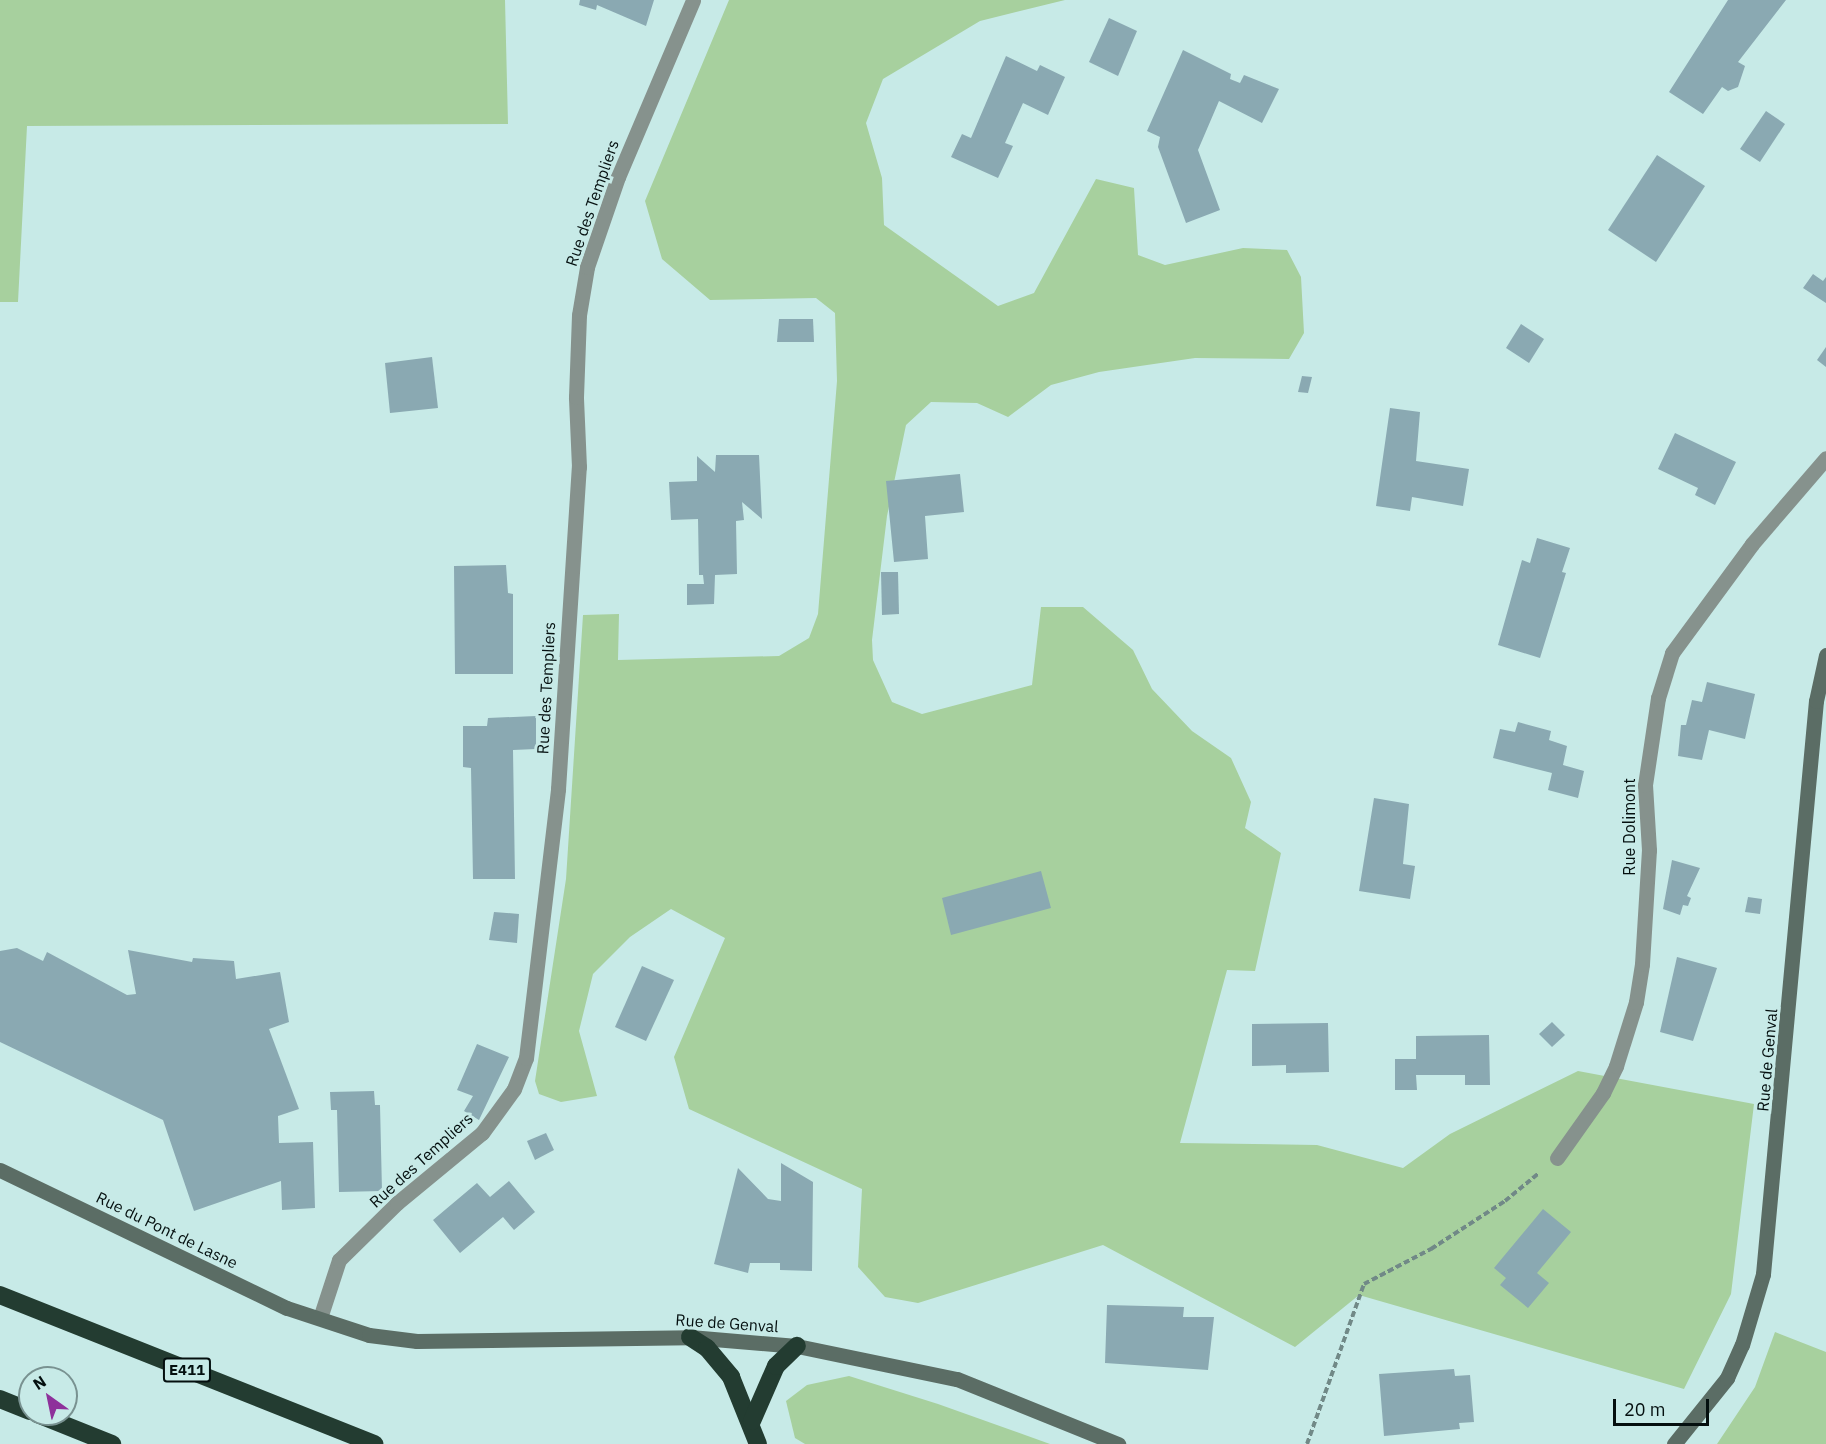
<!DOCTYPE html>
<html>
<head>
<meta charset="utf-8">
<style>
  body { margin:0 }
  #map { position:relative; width:1826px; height:1444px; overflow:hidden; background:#c7eae7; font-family:"IBM Plex Sans",sans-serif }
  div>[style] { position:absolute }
  .green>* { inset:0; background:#a7d09e }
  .building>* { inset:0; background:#8aa9b2 }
  .path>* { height:4px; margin-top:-2px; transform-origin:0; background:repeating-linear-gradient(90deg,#718987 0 6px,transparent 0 9px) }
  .street>* { height:15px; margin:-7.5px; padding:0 7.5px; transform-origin:7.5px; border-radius:7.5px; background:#86928d }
  .secondary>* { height:15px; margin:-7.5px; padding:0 7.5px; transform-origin:7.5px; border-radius:7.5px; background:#5b6d65 }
  .highway>* { height:18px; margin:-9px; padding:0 9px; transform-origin:9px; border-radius:9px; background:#233c31 }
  span { translate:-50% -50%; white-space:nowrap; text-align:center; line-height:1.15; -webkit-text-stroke:6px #c7eae7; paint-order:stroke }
  .shield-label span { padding:2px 4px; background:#c7eae7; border:2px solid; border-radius:4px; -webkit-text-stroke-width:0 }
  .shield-label { font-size:15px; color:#040f0f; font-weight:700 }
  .street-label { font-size:16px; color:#040f0f }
  .north { position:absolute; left:18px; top:1366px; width:60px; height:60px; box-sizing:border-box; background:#c7eae7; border:2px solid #799291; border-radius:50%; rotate:327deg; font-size:16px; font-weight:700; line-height:24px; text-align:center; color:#040f0f }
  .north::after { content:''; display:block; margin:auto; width:21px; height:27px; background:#8e319b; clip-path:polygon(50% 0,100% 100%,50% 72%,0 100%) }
  .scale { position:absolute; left:1613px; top:1399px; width:96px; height:27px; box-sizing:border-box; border:3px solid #040f0f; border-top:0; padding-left:8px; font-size:18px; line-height:21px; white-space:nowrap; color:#040f0f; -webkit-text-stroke:4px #c7eae7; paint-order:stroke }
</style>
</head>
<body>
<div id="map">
  <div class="green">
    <div style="clip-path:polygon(0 0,505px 0,508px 124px,27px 126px,18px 302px,0 302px)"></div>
    <div style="clip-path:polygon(729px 0,1065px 0,980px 21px,883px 79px,866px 123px,882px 178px,884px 225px,998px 306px,1034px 293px,1096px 179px,1134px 188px,1138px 255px,1165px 265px,1243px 248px,1287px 250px,1301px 277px,1304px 333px,1289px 359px,1195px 358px,1099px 372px,1051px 385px,1008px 417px,977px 403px,931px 402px,906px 425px,887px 516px,872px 640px,873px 660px,892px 702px,922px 714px,1032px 685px,1041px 607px,1083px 607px,1133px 650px,1152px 689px,1192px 731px,1231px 758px,1251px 802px,1245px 828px,1281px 853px,1255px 971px,1227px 970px,1180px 1143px,1317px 1145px,1403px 1168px,1450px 1134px,1578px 1071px,1754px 1104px,1731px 1294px,1684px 1389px,1359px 1295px,1295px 1347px,1103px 1245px,918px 1303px,885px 1297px,858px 1267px,862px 1189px,689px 1109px,674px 1057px,725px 938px,671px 909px,630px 937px,593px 974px,579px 1031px,597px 1096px,561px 1102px,539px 1094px,535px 1081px,566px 879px,583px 615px,619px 614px,618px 660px,779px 656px,809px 638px,818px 614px,837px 381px,835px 313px,816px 298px,710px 300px,662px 259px,645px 201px)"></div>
    <div style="clip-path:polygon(1775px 1332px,1826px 1352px,1826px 1444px,1717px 1444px,1755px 1387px)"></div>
    <div style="clip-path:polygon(849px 1376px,938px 1404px,1050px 1444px,805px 1444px,795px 1438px,786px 1401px,807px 1385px)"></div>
  </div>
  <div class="building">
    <div style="clip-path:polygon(580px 0,654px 0,646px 26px,597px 5px,596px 10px,579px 5px)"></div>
    <div style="clip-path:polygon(1728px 0,1786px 0,1738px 62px,1745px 66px,1738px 87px,1728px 91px,1722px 87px,1703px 114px,1669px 92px)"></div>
    <div style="clip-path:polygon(1109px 18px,1137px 31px,1118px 76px,1089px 62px)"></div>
    <div style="clip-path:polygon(1183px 50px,1231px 74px,1230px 79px,1240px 83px,1244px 75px,1279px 89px,1262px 123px,1219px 101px,1198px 150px,1220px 210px,1186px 223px,1158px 147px,1160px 137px,1147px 131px)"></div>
    <div style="clip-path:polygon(1006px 56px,1037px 71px,1040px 65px,1065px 77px,1048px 115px,1023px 103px,1005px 143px,1013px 146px,998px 178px,951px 157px,962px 134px,971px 138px)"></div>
    <div style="clip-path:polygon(1766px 111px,1785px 124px,1760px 162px,1740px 149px)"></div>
    <div style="clip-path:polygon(1657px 155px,1705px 186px,1656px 262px,1608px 230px)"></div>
    <div style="clip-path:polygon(1813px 274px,1823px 281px,1826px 277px,1826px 303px,1803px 288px)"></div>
    <div style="clip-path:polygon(779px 319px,813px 319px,814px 342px,777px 342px)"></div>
    <div style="clip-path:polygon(1521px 324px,1544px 339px,1529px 363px,1506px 348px)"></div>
    <div style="clip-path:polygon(1826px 347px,1826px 367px,1817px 360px)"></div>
    <div style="clip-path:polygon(432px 357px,438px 408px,390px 413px,385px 363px)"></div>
    <div style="clip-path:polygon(1302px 376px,1312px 377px,1308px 393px,1298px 392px)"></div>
    <div style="clip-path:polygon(1390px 408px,1420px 412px,1416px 461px,1469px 469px,1463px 506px,1412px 497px,1410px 511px,1376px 506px)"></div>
    <div style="clip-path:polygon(1675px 433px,1736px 462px,1715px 505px,1695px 495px,1698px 488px,1658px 469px)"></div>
    <div style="clip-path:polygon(716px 455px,759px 455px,762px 519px,742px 502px,744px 520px,736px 521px,737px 574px,715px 575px,714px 604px,687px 605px,687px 584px,704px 584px,703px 575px,699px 575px,698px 519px,671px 520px,669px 482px,697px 481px,697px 456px,715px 472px)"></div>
    <div style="clip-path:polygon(960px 474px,964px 512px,925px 516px,928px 559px,894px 562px,886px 481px)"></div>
    <div style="clip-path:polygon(1537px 538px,1570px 548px,1562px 572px,1566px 573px,1540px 658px,1498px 645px,1522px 560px,1530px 563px)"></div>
    <div style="clip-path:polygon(506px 565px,508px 593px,513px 594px,513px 674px,455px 674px,454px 566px)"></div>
    <div style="clip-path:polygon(881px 572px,898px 572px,899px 614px,882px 615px)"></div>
    <div style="clip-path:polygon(1707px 682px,1755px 694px,1745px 739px,1709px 730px,1702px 760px,1678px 756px,1681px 725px,1686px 725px,1692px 700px,1702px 702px)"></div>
    <div style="clip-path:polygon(536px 716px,536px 749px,513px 750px,515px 879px,473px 879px,471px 768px,463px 767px,463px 726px,487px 726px,488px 718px)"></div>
    <div style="clip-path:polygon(1518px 722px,1551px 731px,1549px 740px,1567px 746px,1563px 765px,1584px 771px,1578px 798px,1548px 790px,1552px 773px,1493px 758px,1500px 729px,1515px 732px)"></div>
    <div style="clip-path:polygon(1374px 798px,1409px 804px,1403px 864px,1415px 866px,1410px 899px,1359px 891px)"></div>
    <div style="clip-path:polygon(1672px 860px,1700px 868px,1687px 896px,1691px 898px,1688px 906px,1683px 905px,1680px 915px,1663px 909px)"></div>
    <div style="clip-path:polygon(1041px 871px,1051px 908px,951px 935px,942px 898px)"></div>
    <div style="clip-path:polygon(1748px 897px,1762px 899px,1760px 914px,1745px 912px)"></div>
    <div style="clip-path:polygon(494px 912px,519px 914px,517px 943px,489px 940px)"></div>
    <div style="clip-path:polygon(17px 948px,43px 961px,47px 952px,127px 995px,136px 994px,128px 950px,192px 962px,193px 958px,234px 961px,236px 979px,280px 972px,289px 1022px,269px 1029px,299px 1109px,278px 1116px,279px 1143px,313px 1142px,315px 1208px,282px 1210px,281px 1181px,194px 1211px,163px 1120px,0 1042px,0 951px)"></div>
    <div style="clip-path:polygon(1677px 957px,1717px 968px,1693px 1041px,1660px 1032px)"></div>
    <div style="clip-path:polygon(642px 966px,674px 980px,646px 1041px,615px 1027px)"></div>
    <div style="clip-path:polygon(1552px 1022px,1565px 1035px,1552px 1047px,1539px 1034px)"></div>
    <div style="clip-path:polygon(1328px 1023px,1329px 1072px,1286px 1073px,1286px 1065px,1252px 1066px,1252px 1024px)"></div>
    <div style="clip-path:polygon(1489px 1035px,1490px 1085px,1465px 1085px,1465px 1075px,1416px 1075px,1417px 1090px,1395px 1090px,1395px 1059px,1416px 1059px,1416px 1036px)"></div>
    <div style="clip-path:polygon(477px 1044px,509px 1057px,479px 1120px,464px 1111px,473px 1096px,457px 1090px)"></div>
    <div style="clip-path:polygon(374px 1091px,375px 1105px,380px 1105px,382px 1191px,339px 1192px,337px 1110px,331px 1110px,330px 1092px)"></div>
    <div style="clip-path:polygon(546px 1133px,554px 1150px,535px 1160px,527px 1141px)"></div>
    <div style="clip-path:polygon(781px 1163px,813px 1182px,812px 1271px,780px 1270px,780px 1263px,750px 1263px,748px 1273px,714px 1264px,738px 1168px,768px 1199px,781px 1201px)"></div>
    <div style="clip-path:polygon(509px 1181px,535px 1212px,514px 1230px,503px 1217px,460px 1253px,433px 1220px,477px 1183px,490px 1197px)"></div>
    <div style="clip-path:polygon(1543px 1209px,1571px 1232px,1537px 1273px,1549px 1283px,1528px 1308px,1500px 1285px,1506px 1278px,1494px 1268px)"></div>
    <div style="clip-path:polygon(1107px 1305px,1184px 1307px,1183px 1317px,1214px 1317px,1208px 1370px,1105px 1363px)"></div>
    <div style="clip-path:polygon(1454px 1369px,1455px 1376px,1470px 1375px,1474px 1422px,1459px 1423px,1460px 1429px,1384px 1436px,1379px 1374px)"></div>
  </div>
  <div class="path">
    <div style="left:1307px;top:1444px;width:170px;rotate:-70.4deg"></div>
    <div style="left:1364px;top:1284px;width:76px;rotate:-27.6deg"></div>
    <div style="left:1431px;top:1249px;width:88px;rotate:-33deg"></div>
    <div style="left:1505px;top:1201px;width:44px;rotate:-39.5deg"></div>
  </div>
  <div class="street">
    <div style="left:1557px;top:1158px;width:80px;rotate:-54.7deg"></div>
    <div style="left:1603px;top:1093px;width:30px;rotate:-64deg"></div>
    <div style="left:1616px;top:1066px;width:67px;rotate:-72.6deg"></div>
    <div style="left:1636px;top:1002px;width:38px;rotate:-81deg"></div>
    <div style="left:1642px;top:964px;width:114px;rotate:-86.5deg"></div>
    <div style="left:1649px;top:850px;width:65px;rotate:-93.5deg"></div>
    <div style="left:1645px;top:785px;width:88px;rotate:-81.5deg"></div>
    <div style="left:1658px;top:698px;width:47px;rotate:-72.7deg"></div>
    <div style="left:1672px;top:653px;width:135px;rotate:-53.7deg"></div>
    <div style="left:1752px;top:544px;width:113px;rotate:-49.3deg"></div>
    <div style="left:320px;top:1318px;width:61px;rotate:-71.9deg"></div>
    <div style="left:339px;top:1260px;width:81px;rotate:-44.5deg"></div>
    <div style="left:397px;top:1203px;width:110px;rotate:-39.5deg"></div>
    <div style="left:482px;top:1133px;width:54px;rotate:-54deg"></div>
    <div style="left:514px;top:1089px;width:33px;rotate:-69deg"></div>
    <div style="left:526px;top:1058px;width:271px;rotate:-83.2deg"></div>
    <div style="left:558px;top:789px;width:323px;rotate:-86.3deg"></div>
    <div style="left:579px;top:467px;width:70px;rotate:-92.5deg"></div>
    <div style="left:576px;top:397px;width:82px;rotate:-87.9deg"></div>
    <div style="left:579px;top:315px;width:49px;rotate:-80.5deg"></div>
    <div style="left:587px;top:267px;width:95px;rotate:-71deg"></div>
    <div style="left:618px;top:177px;width:192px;rotate:-67deg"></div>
  </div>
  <div class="secondary">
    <div style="left:0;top:1170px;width:318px;rotate:25.7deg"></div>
    <div style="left:287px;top:1308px;width:86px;rotate:18.2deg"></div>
    <div style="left:369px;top:1335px;width:48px;rotate:7.1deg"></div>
    <div style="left:417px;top:1341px;width:273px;rotate:-0.8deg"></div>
    <div style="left:690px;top:1337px;width:107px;rotate:4.8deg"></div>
    <div style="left:797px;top:1346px;width:163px;rotate:11.7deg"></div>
    <div style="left:957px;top:1379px;width:174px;rotate:22deg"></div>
    <div style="left:1674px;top:1444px;width:85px;rotate:-51.2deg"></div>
    <div style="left:1727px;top:1378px;width:36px;rotate:-66deg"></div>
    <div style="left:1742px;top:1345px;width:74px;rotate:-73.5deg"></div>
    <div style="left:1763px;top:1274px;width:575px;rotate:-84.72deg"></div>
    <div style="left:1816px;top:701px;width:47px;rotate:-77.7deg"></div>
  </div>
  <div class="highway">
    <div style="left:0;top:1295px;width:403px;rotate:21.7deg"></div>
    <div style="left:690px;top:1337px;width:20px;rotate:33deg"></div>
    <div style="left:707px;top:1348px;width:38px;rotate:50deg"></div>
    <div style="left:731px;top:1377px;width:72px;rotate:68.1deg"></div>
    <div style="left:0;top:1399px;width:32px;rotate:22deg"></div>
    <div style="left:37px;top:1414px;width:81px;rotate:21.8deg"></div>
    <div style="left:752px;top:1421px;width:60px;rotate:-66.4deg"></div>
    <div style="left:776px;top:1366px;width:29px;rotate:-44deg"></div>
  </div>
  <div class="shield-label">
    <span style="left:187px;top:1370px">E411</span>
  </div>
  <div class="street-label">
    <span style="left:592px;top:203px;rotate:-71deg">Rue des Templiers</span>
    <span style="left:546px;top:688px;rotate:-87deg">Rue des Templiers</span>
    <span style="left:1629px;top:827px;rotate:-90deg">Rue Dolimont</span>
    <span style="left:1767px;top:1060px;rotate:-85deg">Rue de Genval</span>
    <span style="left:421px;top:1160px;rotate:-42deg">Rue des Templiers</span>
    <span style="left:167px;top:1230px;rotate:26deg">Rue du Pont de Lasne</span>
    <span style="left:727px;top:1323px;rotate:4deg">Rue de Genval</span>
  </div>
  <div class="north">N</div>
  <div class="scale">20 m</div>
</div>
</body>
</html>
